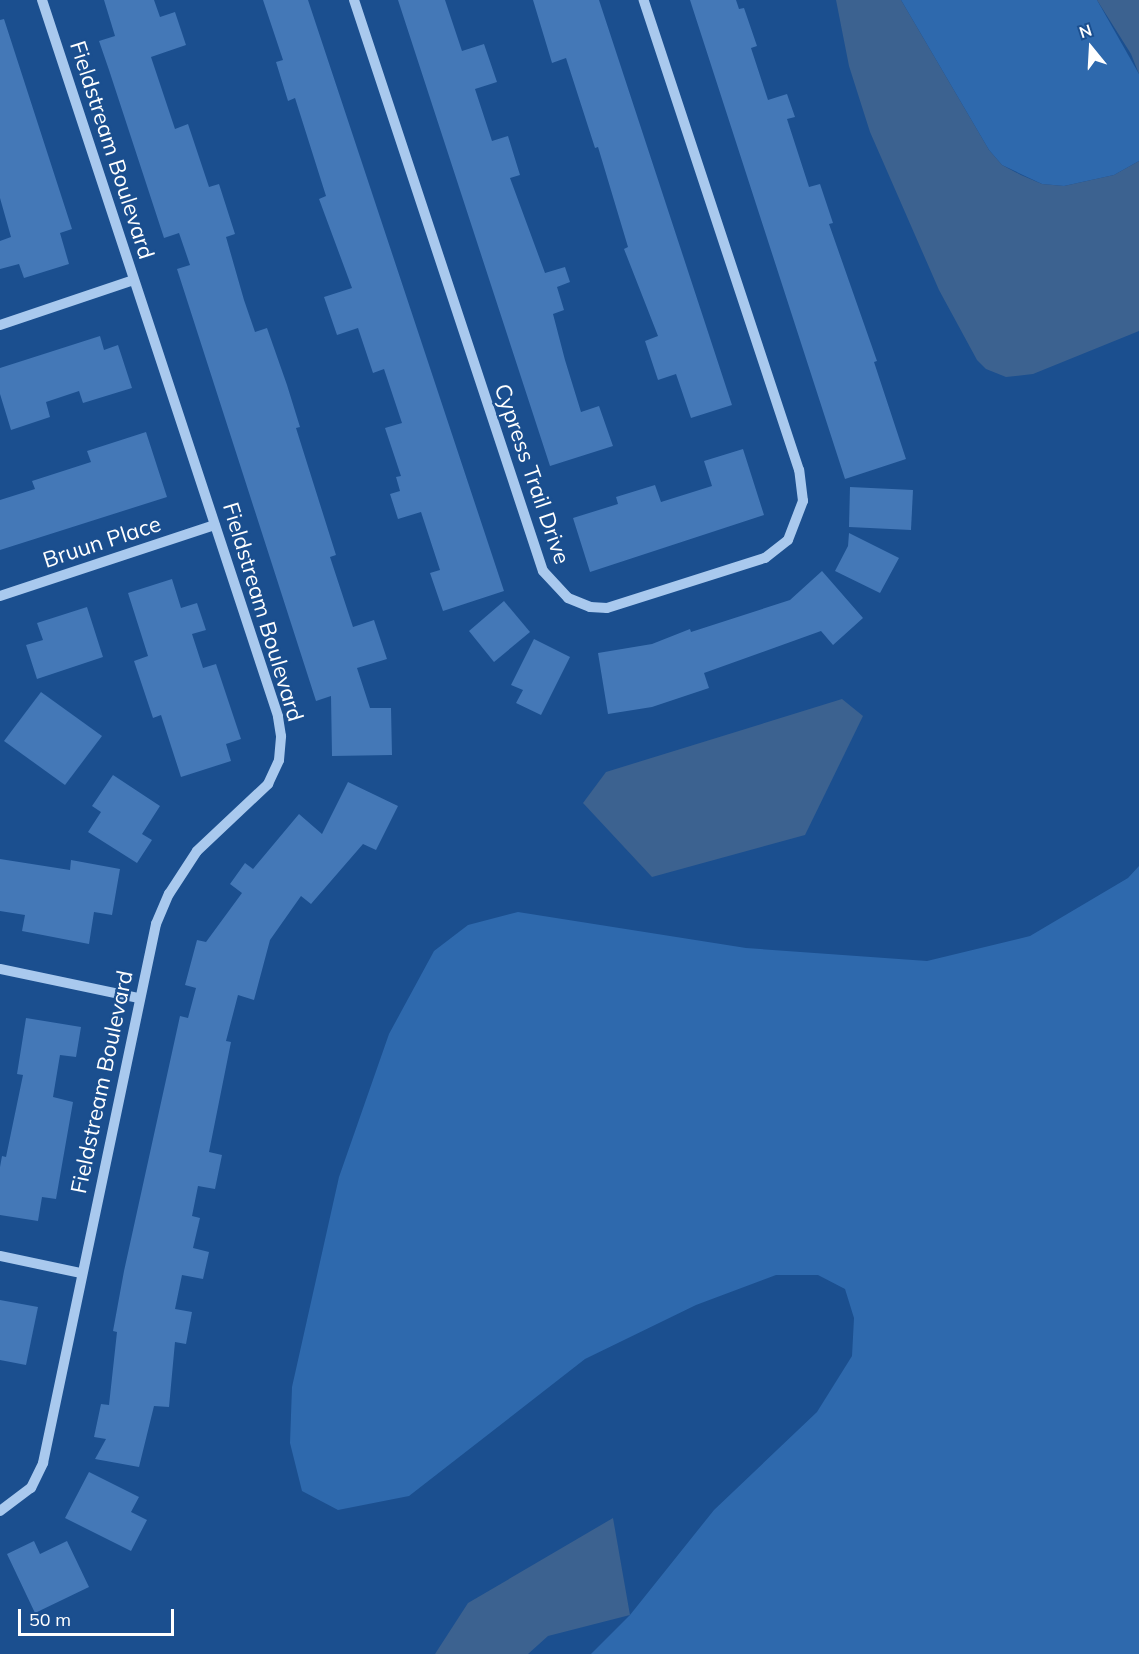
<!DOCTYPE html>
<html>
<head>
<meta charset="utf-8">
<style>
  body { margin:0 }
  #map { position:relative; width:1139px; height:1654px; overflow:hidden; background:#1b4f8f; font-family:Mulish,sans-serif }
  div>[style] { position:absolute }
  .green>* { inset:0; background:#2e69ad }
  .water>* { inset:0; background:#3c6290 }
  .building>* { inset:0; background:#4478b7 }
  .minor>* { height:10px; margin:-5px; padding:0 5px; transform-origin:5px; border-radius:5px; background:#a9c9ee }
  span { translate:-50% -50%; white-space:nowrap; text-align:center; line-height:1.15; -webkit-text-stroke:4.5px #1b4f8f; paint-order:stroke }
  .street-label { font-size:22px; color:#fff }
  .north { position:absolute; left:1061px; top:18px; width:60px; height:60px; -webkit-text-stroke:4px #1b4f8f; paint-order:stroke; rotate:342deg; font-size:16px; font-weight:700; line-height:24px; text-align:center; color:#fff }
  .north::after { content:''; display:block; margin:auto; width:21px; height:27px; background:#fff; clip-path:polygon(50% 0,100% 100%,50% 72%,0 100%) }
  .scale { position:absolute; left:18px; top:1609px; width:156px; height:27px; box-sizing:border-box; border:3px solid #fff; border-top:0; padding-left:8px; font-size:18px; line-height:21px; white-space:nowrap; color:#fff; -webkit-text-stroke:4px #1b4f8f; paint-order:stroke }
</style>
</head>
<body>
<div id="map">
  <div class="green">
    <div style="clip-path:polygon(901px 0,1097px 0,1139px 74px,1139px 161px,1114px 175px,1064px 186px,1042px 184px,1002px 165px,989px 150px)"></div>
    <div style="clip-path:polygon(1139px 866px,1139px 1654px,591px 1654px,630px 1615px,714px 1510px,817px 1412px,852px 1356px,854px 1318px,845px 1289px,818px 1275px,776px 1275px,696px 1305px,585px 1359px,409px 1496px,338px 1510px,302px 1491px,290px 1443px,292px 1387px,339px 1177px,389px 1034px,434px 951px,468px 925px,518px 912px,746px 948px,927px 961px,1030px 936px,1128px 878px)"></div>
  </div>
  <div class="water">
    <div style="clip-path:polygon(836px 0,901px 0,989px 150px,1002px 165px,1021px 175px,1042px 184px,1064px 186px,1114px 175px,1139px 161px,1139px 331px,1033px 374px,1006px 377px,986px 369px,977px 360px,939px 290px,870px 132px,849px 66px)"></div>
    <div style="clip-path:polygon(1097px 0,1139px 0,1139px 74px,1131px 54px)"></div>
    <div style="clip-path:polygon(842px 699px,863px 716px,805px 835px,652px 877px,583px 803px,606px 772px)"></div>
    <div style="clip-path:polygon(613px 1518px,630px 1615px,548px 1636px,528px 1654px,435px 1654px,468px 1603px)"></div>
  </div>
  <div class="building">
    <div style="clip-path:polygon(104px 0,154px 0,160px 17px,175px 12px,186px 45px,151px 57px,175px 129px,188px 124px,209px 187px,219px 184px,235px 234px,226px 237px,244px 300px,255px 332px,267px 328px,287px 385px,300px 427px,296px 428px,336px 555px,330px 557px,353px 627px,374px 620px,387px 659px,357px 668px,370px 708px,391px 708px,392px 755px,332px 756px,331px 696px,316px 701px,177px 269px,190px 265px,179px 233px,164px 238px,109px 70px,99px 41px,115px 36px)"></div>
    <div style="clip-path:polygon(263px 0,308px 0,504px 591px,443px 611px,430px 573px,440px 570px,421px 512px,398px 519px,390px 494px,400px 491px,396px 477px,401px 476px,385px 428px,402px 423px,384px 369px,373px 373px,358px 328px,337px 335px,324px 297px,352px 288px,319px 199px,326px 196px,295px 98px,288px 101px,276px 62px,283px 60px)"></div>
    <div style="clip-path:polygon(398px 0,445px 0,462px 51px,484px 44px,497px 82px,475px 89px,492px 141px,508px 136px,520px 175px,510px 178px,545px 273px,565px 267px,570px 282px,557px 287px,564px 310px,553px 314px,565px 360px,581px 412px,599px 406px,613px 446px,550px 466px)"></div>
    <div style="clip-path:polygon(533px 0,599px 0,732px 405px,691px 418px,676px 374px,658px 380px,645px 341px,658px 336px,624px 249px,628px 247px,598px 147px,595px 148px,566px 58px,552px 63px)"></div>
    <div style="clip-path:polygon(690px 0,736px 0,739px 9px,744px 8px,757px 46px,751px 48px,768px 100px,787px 94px,795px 117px,787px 119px,809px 187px,820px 184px,833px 223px,829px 224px,877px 361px,874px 362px,906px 459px,845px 479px)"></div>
    <div style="clip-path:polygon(4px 19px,72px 229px,60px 233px,69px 264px,24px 278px,19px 264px,0 269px,0 241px,11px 237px,0 198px,0 20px)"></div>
    <div style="clip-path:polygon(100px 336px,104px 350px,118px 345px,132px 388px,83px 403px,79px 391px,46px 402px,50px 417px,11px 430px,0 394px,0 368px)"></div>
    <div style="clip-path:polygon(146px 432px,167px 497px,0 550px,0 500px,35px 489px,32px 481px,91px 462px,87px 451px)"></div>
    <div style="clip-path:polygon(743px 449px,764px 515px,590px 572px,573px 518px,618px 504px,616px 497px,655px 485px,661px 502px,712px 486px,704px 461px)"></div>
    <div style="clip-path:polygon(850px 487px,913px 490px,911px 530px,849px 527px)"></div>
    <div style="clip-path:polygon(849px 533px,899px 558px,880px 593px,835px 571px,848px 546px)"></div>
    <div style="clip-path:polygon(822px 571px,863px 618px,833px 645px,821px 631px,704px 673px,709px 688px,652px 707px,608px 714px,598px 653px,652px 644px,690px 629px,691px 632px,790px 600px)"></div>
    <div style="clip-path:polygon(172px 579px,181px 608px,197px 603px,206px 630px,192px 634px,203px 668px,216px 664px,241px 739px,226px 744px,231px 761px,181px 777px,161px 715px,153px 718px,134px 661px,148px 656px,128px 593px)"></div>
    <div style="clip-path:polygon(504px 601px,530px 632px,494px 662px,469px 631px)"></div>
    <div style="clip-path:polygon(87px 607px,103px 657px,37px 679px,26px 645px,43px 640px,37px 623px)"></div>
    <div style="clip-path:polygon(534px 639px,570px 657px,541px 715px,516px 703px,523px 690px,511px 685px)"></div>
    <div style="clip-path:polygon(41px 692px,102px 736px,65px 785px,4px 741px)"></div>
    <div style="clip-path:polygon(113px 775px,160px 806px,142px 834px,152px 840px,137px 863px,88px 832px,101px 812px,92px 806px)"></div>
    <div style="clip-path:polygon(348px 782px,398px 806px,376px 850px,363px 844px,311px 904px,301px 896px,270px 940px,254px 1000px,238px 995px,226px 1041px,231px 1042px,209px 1152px,222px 1155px,215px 1189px,198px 1186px,192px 1216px,200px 1218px,193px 1248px,209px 1252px,203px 1279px,182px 1275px,175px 1309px,192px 1312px,186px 1344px,175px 1342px,169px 1407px,154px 1406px,139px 1467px,95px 1459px,106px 1439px,94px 1437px,101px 1404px,109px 1405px,117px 1332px,113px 1331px,124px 1271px,180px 1016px,188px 1018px,196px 988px,185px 985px,197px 940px,206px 942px,242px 893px,230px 884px,245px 863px,253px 869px,299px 814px,322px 834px)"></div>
    <div style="clip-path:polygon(0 859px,70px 870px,71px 860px,120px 869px,112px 915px,94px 912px,89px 944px,22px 931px,25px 915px,0 911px)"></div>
    <div style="clip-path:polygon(26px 1018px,81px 1027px,76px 1057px,60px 1055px,53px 1097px,73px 1102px,56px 1199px,42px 1197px,38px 1221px,0 1215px,0 1167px,2px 1156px,6px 1157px,23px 1075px,17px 1074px)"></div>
    <div style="clip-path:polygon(0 1300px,38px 1307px,26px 1365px,0 1360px)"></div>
    <div style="clip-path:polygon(89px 1472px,139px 1497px,131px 1512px,147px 1520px,131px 1551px,65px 1518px)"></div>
    <div style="clip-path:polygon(34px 1541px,40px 1554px,67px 1541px,89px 1587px,35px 1613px,7px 1554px)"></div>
  </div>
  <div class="minor">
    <div style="left:354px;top:0;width:601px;rotate:71.69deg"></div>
    <div style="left:543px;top:571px;width:37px;rotate:47deg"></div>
    <div style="left:568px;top:598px;width:24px;rotate:22deg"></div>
    <div style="left:590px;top:607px;width:17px;rotate:3deg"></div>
    <div style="left:607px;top:608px;width:166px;rotate:-17.6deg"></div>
    <div style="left:765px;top:558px;width:29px;rotate:-38deg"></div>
    <div style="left:788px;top:540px;width:42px;rotate:-69deg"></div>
    <div style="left:803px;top:501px;width:31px;rotate:-97deg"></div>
    <div style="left:799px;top:470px;width:495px;rotate:-108.3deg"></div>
    <div style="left:0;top:325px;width:141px;rotate:-18.6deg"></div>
    <div style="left:0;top:596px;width:226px;rotate:-18.3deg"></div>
    <div style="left:0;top:969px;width:142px;rotate:11.8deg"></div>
    <div style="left:0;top:1256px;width:83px;rotate:11.9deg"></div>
    <div style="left:0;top:1511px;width:39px;rotate:-37deg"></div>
    <div style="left:31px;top:1488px;width:28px;rotate:-64deg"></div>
    <div style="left:43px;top:1463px;width:551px;rotate:-78.16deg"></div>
    <div style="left:156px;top:924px;width:33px;rotate:-67deg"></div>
    <div style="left:169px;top:894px;width:51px;rotate:-56.9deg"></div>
    <div style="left:197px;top:851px;width:98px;rotate:-43.3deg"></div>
    <div style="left:268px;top:784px;width:26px;rotate:-65deg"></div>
    <div style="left:279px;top:760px;width:24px;rotate:-85deg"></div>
    <div style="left:281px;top:736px;width:20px;rotate:-99deg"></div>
    <div style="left:278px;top:716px;width:754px;rotate:-108.24deg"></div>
  </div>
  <div class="street-label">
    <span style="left:112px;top:150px;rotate:72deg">Fieldstream Boulevard</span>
    <span style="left:532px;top:474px;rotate:71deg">Cypress Trail Drive</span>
    <span style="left:102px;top:542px;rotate:-18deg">Bruun Place</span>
    <span style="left:263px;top:612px;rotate:73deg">Fieldstream Boulevard</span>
    <span style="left:102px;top:1082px;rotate:-78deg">Fieldstream Boulevard</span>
  </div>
  <div class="north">N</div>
  <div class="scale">50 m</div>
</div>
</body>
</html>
